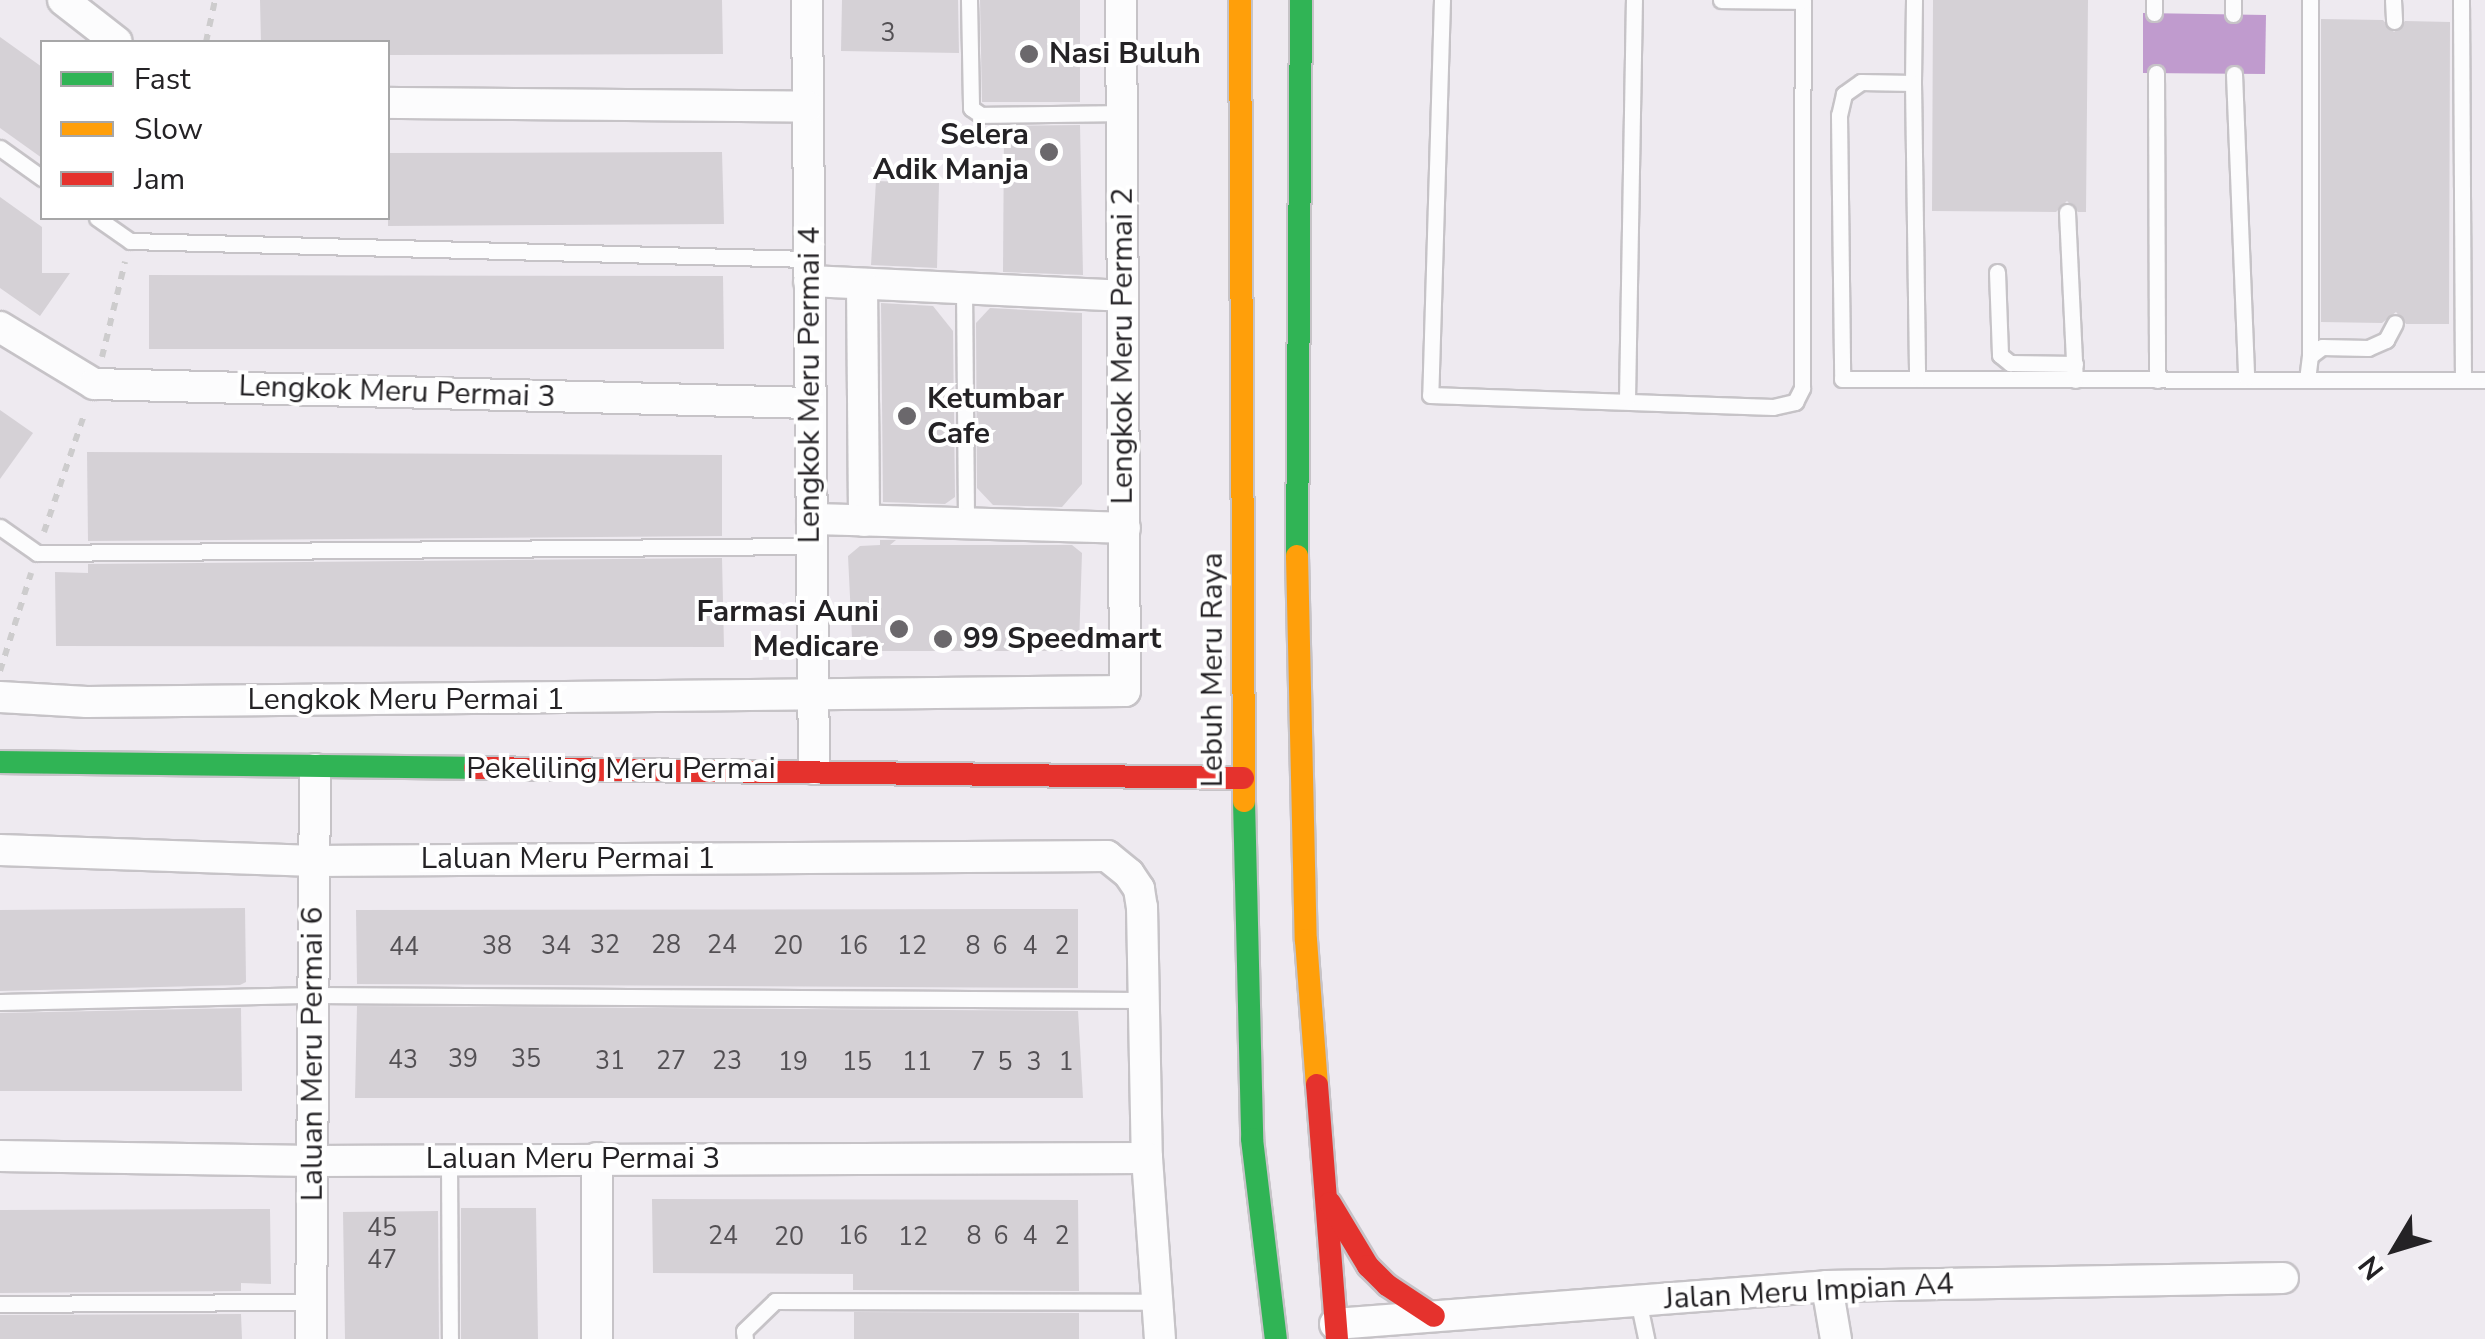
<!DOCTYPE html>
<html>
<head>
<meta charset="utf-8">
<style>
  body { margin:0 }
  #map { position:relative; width:2485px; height:1339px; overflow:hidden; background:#eeeaf0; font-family:"Nunito Sans",sans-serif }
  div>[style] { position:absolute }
  .water>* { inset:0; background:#c09bce }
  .building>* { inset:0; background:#d5d1d6 }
  .path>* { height:6px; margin-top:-3px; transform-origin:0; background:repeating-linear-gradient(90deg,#cdcccd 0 8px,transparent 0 16px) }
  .roads { filter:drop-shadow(2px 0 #c6c3c7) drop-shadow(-2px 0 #c6c3c7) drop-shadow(0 2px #c6c3c7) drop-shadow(0 -2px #c6c3c7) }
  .lane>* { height:15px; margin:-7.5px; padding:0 7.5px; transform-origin:7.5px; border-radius:7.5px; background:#fcfcfd }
  .street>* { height:30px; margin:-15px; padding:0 15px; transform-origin:15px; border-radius:15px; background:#fcfcfd }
  .fast>* { height:22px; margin:-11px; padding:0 11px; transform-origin:11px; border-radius:11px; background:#30b455 }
  .slow>* { height:22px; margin:-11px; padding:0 11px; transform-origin:11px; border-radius:11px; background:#ff9f0a }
  .jam>* { height:22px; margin:-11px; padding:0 11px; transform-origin:11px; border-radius:11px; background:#e5322d }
  .dots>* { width:28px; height:28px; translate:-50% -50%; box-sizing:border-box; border:5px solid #fff; border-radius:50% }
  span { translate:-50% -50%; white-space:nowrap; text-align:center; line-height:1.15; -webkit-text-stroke:8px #fff; paint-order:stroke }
  .number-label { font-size:25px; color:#535054 }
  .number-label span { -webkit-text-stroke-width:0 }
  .poi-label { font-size:30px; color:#242225; font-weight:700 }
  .left { translate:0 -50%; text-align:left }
  .right { translate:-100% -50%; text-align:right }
  .street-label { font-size:30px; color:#242225 }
  .legend { position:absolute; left:40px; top:40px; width:350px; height:180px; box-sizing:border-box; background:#fff; border:2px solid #a7a7a8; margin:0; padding:12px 18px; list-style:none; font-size:30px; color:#242225 }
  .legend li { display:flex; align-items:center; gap:20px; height:50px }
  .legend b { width:50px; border:2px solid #a7a7a8 }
  .north { position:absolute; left:2345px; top:1199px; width:100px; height:100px; -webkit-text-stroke:8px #fff; paint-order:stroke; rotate:232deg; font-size:28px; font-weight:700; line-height:40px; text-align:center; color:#242225 }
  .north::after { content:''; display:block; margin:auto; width:35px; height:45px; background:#242225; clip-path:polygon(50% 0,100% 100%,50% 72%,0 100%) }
</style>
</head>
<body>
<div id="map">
  <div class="water">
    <div style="clip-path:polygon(2143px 13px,2266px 15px,2265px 74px,2143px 73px)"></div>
  </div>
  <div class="building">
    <div style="clip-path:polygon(260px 0,722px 0,723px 54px,388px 55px,388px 42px,261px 42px)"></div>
    <div style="clip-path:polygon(842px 0,958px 0,959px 53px,841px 51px)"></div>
    <div style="clip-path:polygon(980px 0,1080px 0,1080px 102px,982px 102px)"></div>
    <div style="clip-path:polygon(1933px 0,2088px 0,2086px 212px,2078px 212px,2067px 201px,2056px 212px,1932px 211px)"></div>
    <div style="clip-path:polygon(2321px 19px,2383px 20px,2394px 32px,2405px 21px,2450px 22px,2449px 324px,2406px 324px,2396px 312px,2382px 323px,2321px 322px)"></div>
    <div style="clip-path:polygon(0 37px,42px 67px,42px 158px,0 128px)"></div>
    <div style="clip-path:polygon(1080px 125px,1083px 275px,1003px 272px,1004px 126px)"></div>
    <div style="clip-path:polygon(722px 152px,724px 224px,388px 226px,388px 153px)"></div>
    <div style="clip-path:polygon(876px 181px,939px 183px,937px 268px,871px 265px)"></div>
    <div style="clip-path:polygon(0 197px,42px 227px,42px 273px,70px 273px,40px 316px,0 288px)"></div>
    <div style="clip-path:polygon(149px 275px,723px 276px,724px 349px,149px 349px)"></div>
    <div style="clip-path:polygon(881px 303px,933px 306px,953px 331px,955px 497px,945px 504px,883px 502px)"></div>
    <div style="clip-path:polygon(990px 308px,1082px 313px,1082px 484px,1062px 507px,993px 505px,977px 488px,976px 323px)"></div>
    <div style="clip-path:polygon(0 410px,33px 433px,0 479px)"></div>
    <div style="clip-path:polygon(87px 452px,722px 455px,722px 536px,88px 541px)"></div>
    <div style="clip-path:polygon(880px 540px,896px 540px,890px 545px,1072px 545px,1082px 553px,1079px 645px,1067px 651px,868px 651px,852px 638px,848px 556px,860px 546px,880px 545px)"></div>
    <div style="clip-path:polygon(722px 558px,724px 647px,56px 646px,55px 572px,88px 573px,88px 564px)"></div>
    <div style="clip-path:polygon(245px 908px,246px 982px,240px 985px,0 991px,0 910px)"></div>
    <div style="clip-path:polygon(1078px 909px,1078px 988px,357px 984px,356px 910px)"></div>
    <div style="clip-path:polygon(357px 1006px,1078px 1011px,1083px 1098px,355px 1098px)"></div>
    <div style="clip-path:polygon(241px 1008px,242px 1091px,0 1091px,0 1013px)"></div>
    <div style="clip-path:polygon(652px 1199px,1078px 1200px,1079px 1291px,853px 1290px,853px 1274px,653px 1273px)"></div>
    <div style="clip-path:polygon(461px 1208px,536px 1208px,538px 1339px,461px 1339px)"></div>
    <div style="clip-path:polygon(270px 1209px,271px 1284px,241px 1283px,241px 1291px,0 1293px,0 1210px)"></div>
    <div style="clip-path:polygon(438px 1211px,439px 1339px,345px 1339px,343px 1212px)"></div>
    <div style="clip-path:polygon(854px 1312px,1079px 1313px,1079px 1339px,854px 1339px)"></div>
    <div style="clip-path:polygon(241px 1314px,242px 1339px,0 1339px,0 1315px)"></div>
  </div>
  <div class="path">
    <div style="left:206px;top:42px;width:43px;rotate:-77.9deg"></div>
    <div style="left:102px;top:357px;width:98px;rotate:-76.4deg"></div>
    <div style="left:44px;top:532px;width:127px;rotate:-71.1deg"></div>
    <div style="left:0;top:671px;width:103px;rotate:-72.4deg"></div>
  </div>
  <div class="roads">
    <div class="lane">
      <div style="left:969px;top:0;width:108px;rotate:88.9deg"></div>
      <div style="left:971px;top:108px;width:12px;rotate:35deg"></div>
      <div style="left:981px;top:115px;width:141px;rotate:-0.8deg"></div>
      <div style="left:1442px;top:0;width:395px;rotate:91.7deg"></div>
      <div style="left:1430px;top:395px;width:343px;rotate:2deg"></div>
      <div style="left:1773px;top:407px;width:23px;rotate:-13deg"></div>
      <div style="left:1795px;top:402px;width:16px;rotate:-63deg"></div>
      <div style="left:1802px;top:388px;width:387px;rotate:-89.9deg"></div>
      <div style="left:1803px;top:1px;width:82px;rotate:-179.3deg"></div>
      <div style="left:1914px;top:0;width:83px;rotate:90.7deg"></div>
      <div style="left:1913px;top:83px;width:52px;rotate:-178.9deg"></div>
      <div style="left:1861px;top:82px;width:21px;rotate:145deg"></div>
      <div style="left:1844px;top:94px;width:22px;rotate:103deg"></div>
      <div style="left:1839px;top:115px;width:264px;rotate:89.3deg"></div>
      <div style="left:1842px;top:379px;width:643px;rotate:0.09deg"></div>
      <div style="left:2154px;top:0;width:13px;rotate:90deg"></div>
      <div style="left:2310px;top:0;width:356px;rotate:90deg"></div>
      <div style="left:2393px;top:0;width:21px;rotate:87deg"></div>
      <div style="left:2461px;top:0;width:380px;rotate:89.7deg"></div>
      <div style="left:2233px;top:14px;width:14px;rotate:-90deg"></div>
      <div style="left:2156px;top:73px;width:307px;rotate:89.8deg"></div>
      <div style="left:2234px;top:74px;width:304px;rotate:87.7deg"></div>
      <div style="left:1913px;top:83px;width:296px;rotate:89.2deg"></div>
      <div style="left:0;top:148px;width:52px;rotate:35.5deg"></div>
      <div style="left:2067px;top:212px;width:168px;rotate:87.3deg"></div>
      <div style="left:97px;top:218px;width:40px;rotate:34.9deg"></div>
      <div style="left:130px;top:241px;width:679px;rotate:1.52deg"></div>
      <div style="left:1997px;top:272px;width:83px;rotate:87.9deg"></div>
      <div style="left:2000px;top:355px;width:13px;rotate:39deg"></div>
      <div style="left:2010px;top:363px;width:65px;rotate:0.9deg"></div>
      <div style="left:964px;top:288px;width:236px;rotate:89.5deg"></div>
      <div style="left:2307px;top:380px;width:24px;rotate:-83deg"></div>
      <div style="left:2310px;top:356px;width:15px;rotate:-37deg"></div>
      <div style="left:2322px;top:347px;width:46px;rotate:1.2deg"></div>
      <div style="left:2368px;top:348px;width:20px;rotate:-24deg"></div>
      <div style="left:2386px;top:340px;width:19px;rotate:-62deg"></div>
      <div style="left:1627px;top:399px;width:399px;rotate:-89deg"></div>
      <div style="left:0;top:527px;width:45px;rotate:35.1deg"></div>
      <div style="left:37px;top:553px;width:775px;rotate:-0.52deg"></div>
      <div style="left:0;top:1002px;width:314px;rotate:-1.3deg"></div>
      <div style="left:314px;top:995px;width:826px;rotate:0.35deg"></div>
      <div style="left:449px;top:1159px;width:180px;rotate:89.7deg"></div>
      <div style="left:1638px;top:1300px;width:40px;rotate:78deg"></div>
      <div style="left:0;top:1304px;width:312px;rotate:-0.4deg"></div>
      <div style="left:745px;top:1339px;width:8px;rotate:-97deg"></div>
      <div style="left:744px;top:1331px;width:43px;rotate:-44.1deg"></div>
      <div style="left:775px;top:1301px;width:383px;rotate:0.1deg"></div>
    </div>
    <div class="street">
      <div style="left:63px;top:0;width:68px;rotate:37.9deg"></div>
      <div style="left:807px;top:0;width:769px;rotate:89.48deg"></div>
      <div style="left:388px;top:103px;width:420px;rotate:0.5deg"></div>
      <div style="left:809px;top:281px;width:314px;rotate:2.7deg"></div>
      <div style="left:862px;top:284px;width:237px;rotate:89.5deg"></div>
      <div style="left:0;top:327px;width:110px;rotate:31.2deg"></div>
      <div style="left:94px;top:384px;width:716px;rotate:1.52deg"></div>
      <div style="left:812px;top:519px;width:313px;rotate:1.6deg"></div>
      <div style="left:0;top:697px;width:87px;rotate:3.3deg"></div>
      <div style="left:87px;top:702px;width:1038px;rotate:-0.61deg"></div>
      <div style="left:1125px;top:691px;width:691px;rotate:-90.33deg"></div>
      <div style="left:0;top:850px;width:315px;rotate:2deg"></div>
      <div style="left:315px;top:861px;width:792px;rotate:-0.36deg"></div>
      <div style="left:1107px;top:856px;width:28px;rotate:39deg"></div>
      <div style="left:1129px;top:874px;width:18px;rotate:56deg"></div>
      <div style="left:1139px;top:889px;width:18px;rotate:81deg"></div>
      <div style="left:1142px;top:907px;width:251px;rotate:88.9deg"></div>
      <div style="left:1147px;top:1158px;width:181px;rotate:85.9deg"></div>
      <div style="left:0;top:1156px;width:313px;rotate:0.9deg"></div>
      <div style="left:313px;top:1161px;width:834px;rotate:-0.21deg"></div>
      <div style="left:597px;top:1158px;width:181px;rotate:90deg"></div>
      <div style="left:1827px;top:1286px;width:54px;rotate:80.4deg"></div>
      <div style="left:1335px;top:1324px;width:493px;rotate:-4.4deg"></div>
      <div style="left:1827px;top:1286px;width:456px;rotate:-1deg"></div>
      <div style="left:311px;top:1339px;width:570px;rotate:-89.6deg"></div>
    </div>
    <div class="fast">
      <div style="left:1297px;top:556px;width:556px;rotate:-89.59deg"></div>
      <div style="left:0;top:762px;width:475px;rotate:0.7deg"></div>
      <div style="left:1244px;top:801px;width:338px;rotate:88.6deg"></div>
      <div style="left:1252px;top:1139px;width:201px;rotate:83.2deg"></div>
    </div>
    <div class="slow">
      <div style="left:1240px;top:0;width:801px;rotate:89.71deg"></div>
      <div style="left:1297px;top:556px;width:384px;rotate:88.7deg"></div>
      <div style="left:1306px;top:940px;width:145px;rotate:85.7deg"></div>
    </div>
    <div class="jam">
      <div style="left:475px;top:768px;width:768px;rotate:0.75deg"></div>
      <div style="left:1317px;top:1085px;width:255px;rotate:85.5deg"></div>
      <div style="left:1330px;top:1203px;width:74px;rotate:58.9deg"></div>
      <div style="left:1368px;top:1266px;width:27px;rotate:45deg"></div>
      <div style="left:1387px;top:1285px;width:56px;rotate:33.4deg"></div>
    </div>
  </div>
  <div class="dots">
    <div style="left:1029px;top:54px;background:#6b686c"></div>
    <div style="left:1049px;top:152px;background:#6b686c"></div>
    <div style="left:907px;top:416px;background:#6b686c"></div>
    <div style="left:899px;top:629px;background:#6b686c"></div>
    <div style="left:943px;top:639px;background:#6b686c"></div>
  </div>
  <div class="number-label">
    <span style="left:888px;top:33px">3</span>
    <span style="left:605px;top:945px">32</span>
    <span style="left:666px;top:945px">28</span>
    <span style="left:722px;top:945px">24</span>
    <span style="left:497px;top:946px">38</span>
    <span style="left:556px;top:946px">34</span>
    <span style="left:788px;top:946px">20</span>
    <span style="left:853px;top:946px">16</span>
    <span style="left:912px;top:946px">12</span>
    <span style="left:973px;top:946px">8</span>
    <span style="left:1000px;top:946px">6</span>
    <span style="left:1030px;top:946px">4</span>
    <span style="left:1062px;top:946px">2</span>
    <span style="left:404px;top:947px">44</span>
    <span style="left:463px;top:1059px">39</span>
    <span style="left:526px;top:1059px">35</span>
    <span style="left:403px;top:1060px">43</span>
    <span style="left:610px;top:1061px">31</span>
    <span style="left:671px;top:1061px">27</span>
    <span style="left:727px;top:1061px">23</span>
    <span style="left:793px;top:1062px">19</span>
    <span style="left:857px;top:1062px">15</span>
    <span style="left:917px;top:1062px">11</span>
    <span style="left:978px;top:1062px">7</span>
    <span style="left:1005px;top:1062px">5</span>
    <span style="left:1034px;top:1062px">3</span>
    <span style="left:1066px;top:1062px">1</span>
    <span style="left:382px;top:1228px">45</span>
    <span style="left:723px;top:1236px">24</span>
    <span style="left:853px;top:1236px">16</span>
    <span style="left:974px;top:1236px">8</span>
    <span style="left:1001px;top:1236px">6</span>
    <span style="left:1030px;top:1236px">4</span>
    <span style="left:1062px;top:1236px">2</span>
    <span style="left:789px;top:1237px">20</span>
    <span style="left:913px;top:1237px">12</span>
    <span style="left:382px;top:1260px">47</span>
  </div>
  <div class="poi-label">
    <span class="left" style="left:1049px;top:54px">Nasi Buluh</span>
    <span class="right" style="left:1029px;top:152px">Selera<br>Adik Manja</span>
    <span class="left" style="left:927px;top:416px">Ketumbar<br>Cafe</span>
    <span class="right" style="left:879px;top:629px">Farmasi Auni<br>Medicare</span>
    <span class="left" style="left:963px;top:639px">99 Speedmart</span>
  </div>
  <div class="street-label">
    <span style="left:1123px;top:346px;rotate:-90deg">Lengkok Meru Permai 2</span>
    <span style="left:810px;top:385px;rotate:-90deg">Lengkok Meru Permai 4</span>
    <span style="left:397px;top:392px;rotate:2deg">Lengkok Meru Permai 3</span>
    <span style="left:1213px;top:670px;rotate:-90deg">Lebuh Meru Raya</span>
    <span style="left:406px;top:700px">Lengkok Meru Permai 1</span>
    <span style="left:621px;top:769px">Pekeliling Meru Permai</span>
    <span style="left:568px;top:859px">Laluan Meru Permai 1</span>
    <span style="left:313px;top:1054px;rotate:-90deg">Laluan Meru Permai 6</span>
    <span style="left:573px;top:1159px">Laluan Meru Permai 3</span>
    <span style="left:1809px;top:1292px;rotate:-3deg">Jalan Meru Impian A4</span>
  </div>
  <ul class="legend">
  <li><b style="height:12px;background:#30b455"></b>Fast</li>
  <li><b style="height:12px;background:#ff9f0a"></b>Slow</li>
  <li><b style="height:12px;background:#e5322d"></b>Jam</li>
  </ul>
  <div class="north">N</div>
</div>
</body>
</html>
